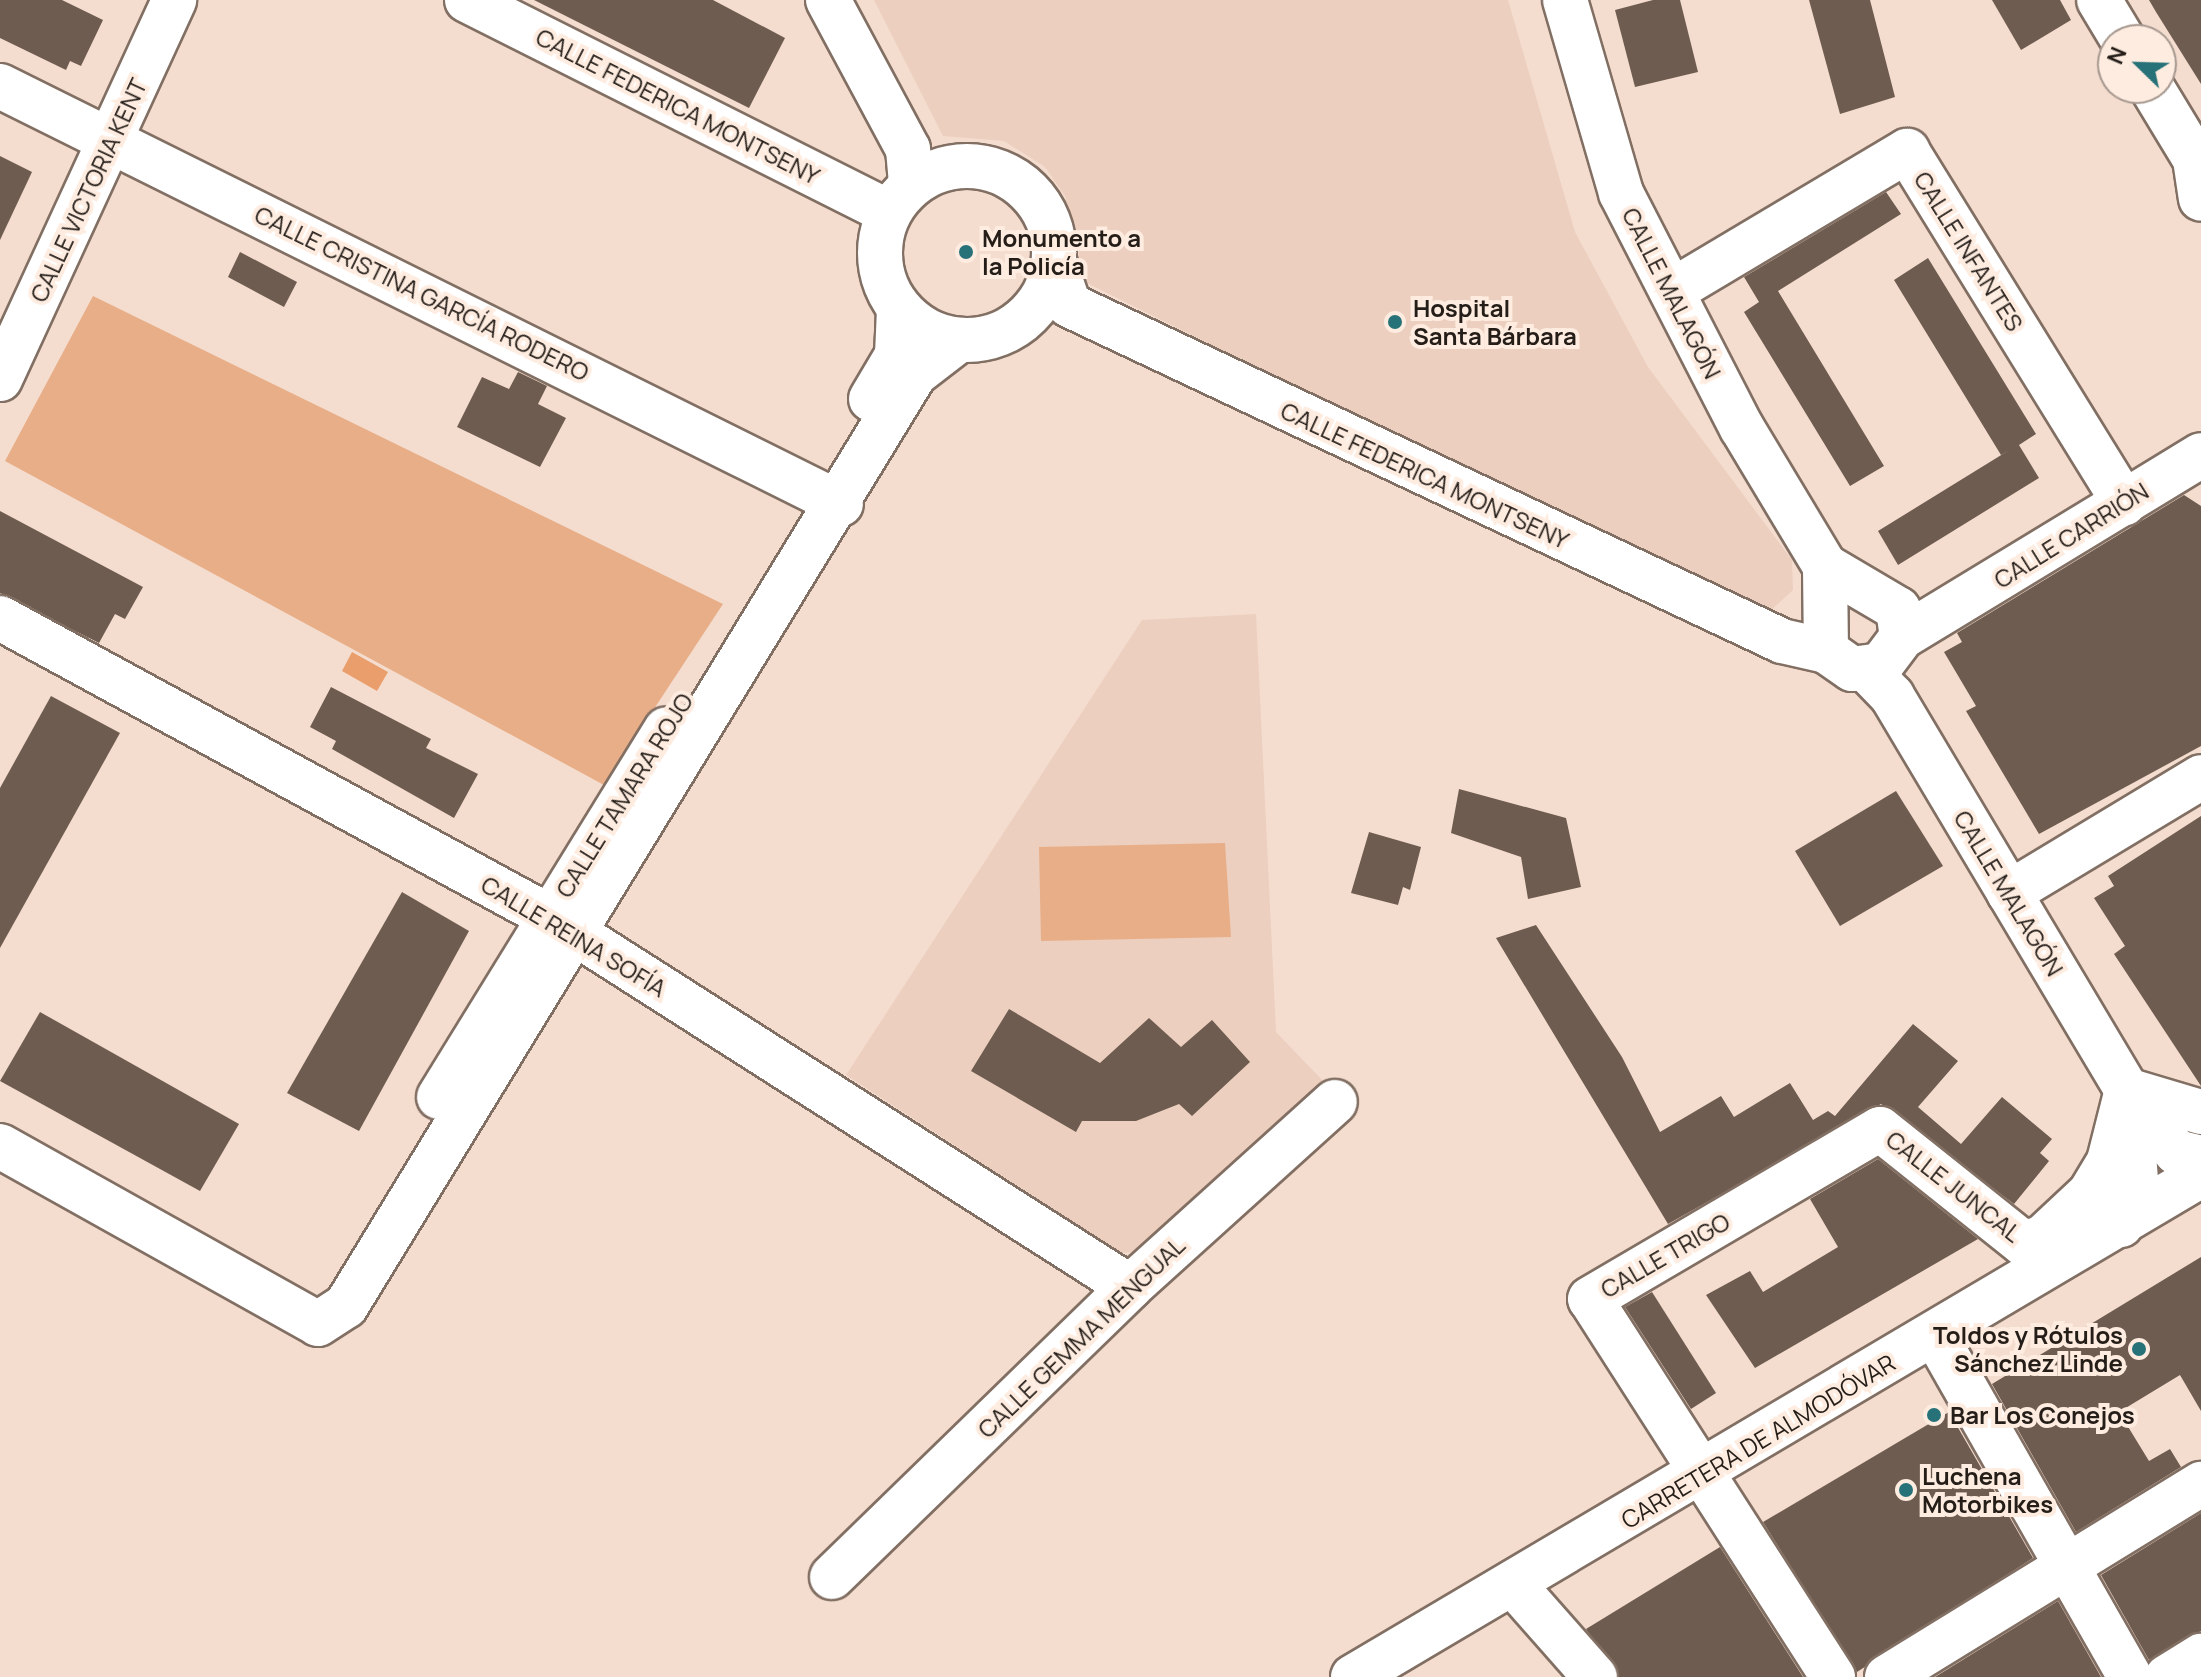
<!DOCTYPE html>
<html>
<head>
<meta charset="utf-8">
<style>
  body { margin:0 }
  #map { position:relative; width:2201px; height:1677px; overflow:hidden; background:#f4ddcf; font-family:Manrope,sans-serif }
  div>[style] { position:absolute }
  .built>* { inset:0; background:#eccfbe }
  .green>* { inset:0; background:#e8ae88 }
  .water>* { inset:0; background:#e99e6c }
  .building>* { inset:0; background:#6f5c50 }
  .roads { filter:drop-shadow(2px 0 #826f63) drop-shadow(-2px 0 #826f63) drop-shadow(0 2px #826f63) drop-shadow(0 -2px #826f63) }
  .minor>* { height:44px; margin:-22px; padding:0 22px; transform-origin:22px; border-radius:22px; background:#fff }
  .minor>.ring { margin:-22px; padding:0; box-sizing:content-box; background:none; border:44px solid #fff; border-radius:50% }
  .major>* { height:44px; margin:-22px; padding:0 22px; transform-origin:22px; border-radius:22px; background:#fff }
  .dots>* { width:22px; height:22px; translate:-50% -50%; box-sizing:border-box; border:4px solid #feece0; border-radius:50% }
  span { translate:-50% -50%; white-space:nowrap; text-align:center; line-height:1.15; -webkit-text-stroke:8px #feece0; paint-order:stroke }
  .street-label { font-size:24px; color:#241d18 }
  .poi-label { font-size:24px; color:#241d18; font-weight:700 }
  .left { translate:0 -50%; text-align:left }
  .right { translate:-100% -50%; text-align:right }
  .north { position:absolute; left:2097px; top:24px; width:80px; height:80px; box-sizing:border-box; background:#feece0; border:2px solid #a79990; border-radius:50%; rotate:293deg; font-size:22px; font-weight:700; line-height:32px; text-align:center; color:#241d18 }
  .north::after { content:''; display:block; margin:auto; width:28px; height:36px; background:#277178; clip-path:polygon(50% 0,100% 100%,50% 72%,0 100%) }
</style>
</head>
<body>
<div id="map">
  <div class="built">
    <div style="clip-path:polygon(874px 0,1508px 0,1575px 232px,1648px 367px,1792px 560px,1793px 590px,1769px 612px,1735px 605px,1075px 277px,1079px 251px,1065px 196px,1045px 167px,1004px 141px,943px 136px)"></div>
    <div style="clip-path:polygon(1256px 614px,1276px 1032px,1325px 1083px,1143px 1251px,1121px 1253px,846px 1075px,1142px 620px)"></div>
  </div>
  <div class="green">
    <div style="clip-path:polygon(93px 296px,723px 604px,604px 785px,5px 461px)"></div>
    <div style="clip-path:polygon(1225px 843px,1231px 937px,1041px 941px,1039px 847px)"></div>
  </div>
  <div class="water">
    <div style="clip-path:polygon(352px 652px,388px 672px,377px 691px,342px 671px)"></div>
  </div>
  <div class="building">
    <div style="clip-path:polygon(0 0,62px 0,103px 20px,81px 66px,70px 61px,66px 70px,0 38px)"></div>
    <div style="clip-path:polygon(534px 0,713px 0,785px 38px,749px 108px)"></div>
    <div style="clip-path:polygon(1653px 0,1680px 0,1698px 72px,1635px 87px,1615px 10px)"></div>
    <div style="clip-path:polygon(1809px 0,1870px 0,1895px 97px,1840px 114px)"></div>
    <div style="clip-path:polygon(1992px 0,2060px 0,2071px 20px,2021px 50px)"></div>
    <div style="clip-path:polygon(2149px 0,2201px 0,2201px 84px,2156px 12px)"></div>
    <div style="clip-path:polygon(0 156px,32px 172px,0 240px)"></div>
    <div style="clip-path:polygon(1886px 192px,1901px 214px,1778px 291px,1884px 466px,1850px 486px,1744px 312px,1759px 302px,1744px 277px)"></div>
    <div style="clip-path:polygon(240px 252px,297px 282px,284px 307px,228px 277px)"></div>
    <div style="clip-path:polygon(1928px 258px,2036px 434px,2019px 445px,2039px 478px,1898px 565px,1878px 531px,2011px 449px,2001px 455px,1894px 280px)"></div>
    <div style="clip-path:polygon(518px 372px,547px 386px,538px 404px,566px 418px,540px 467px,457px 427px,482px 377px,509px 389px)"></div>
    <div style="clip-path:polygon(2184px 495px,2201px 506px,2201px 746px,2039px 834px,1966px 711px,1976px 706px,1944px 652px,1962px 642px,1957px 633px)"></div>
    <div style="clip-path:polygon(0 511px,143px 587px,125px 619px,115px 614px,99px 643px,0 593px)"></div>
    <div style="clip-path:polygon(331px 687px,431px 739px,426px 748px,478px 774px,454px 818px,332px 749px,336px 741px,310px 727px)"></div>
    <div style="clip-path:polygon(51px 696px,120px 733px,0 948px,0 788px)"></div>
    <div style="clip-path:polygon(1459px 789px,1566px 818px,1581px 887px,1528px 899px,1521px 857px,1451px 833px)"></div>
    <div style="clip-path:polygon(1896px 791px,1943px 866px,1840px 926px,1795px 851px)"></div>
    <div style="clip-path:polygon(2201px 816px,2201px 1086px,2114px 954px,2125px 946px,2094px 898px,2114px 886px,2108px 876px)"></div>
    <div style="clip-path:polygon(1369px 832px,1421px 847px,1410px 890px,1403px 887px,1398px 905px,1351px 893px)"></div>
    <div style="clip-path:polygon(402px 892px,469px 931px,359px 1131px,287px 1093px)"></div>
    <div style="clip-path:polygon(1536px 925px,1622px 1057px,1660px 1132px,1721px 1096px,1734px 1117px,1790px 1083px,1813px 1120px,1828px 1111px,1835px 1116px,1913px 1024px,1958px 1061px,1918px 1107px,1961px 1144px,2002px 1097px,2052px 1139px,2040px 1153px,2049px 1161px,2014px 1204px,1881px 1104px,1668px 1224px,1496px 938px)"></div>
    <div style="clip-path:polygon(1009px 1009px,1100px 1063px,1149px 1018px,1181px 1047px,1212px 1020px,1250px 1062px,1192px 1116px,1179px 1104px,1136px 1121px,1082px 1121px,1076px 1132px,971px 1071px)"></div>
    <div style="clip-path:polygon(40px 1012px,239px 1124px,200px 1191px,0 1081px)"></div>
    <div style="clip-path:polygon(1878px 1159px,1978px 1239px,1755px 1368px,1706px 1295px,1750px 1271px,1763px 1292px,1838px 1247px,1810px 1199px)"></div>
    <div style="clip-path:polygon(2201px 1257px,2201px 1411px,2180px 1375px,2119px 1412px,2149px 1461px,2170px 1449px,2181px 1467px,2076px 1532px,1992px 1384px)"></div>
    <div style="clip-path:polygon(1652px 1292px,1716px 1393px,1691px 1409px,1625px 1307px)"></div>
    <div style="clip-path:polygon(1949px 1412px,2033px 1558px,1857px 1672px,1763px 1522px)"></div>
    <div style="clip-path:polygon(2201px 1513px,2201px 1631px,2149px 1660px,2101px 1575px)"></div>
    <div style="clip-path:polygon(1720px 1547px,1803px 1677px,1619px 1677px,1586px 1629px)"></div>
    <div style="clip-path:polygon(2058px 1601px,2101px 1677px,1935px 1677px)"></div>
  </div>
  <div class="roads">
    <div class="minor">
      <div style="left:467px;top:0;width:472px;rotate:26.7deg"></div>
      <div style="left:828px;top:0;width:169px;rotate:61.8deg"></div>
      <div style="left:908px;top:149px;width:36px;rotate:85deg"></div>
      <div style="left:1565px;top:0;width:201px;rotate:73.8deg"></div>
      <div style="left:1621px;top:193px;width:264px;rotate:62.8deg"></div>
      <div style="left:1742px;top:428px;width:161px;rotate:59deg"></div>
      <div style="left:1825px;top:566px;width:85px;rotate:30.5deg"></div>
      <div style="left:1898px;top:609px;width:28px;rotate:82deg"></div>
      <div style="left:1902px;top:637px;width:35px;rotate:127deg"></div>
      <div style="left:1881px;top:665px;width:29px;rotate:172deg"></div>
      <div style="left:1852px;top:669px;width:32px;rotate:-145deg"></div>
      <div style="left:1826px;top:651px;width:85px;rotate:-90.7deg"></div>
      <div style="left:2099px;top:0;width:47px;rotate:59deg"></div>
      <div style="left:0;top:86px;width:939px;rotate:26.43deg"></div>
      <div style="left:2152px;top:88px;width:83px;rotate:58.8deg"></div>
      <div style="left:2195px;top:159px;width:40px;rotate:81.5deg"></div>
      <div class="ring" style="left:880px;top:166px;width:130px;height:130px"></div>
      <div style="left:1054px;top:261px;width:46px;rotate:71.2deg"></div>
      <div style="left:1069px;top:305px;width:788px;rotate:25.23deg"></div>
      <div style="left:1782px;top:641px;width:45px;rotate:12.8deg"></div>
      <div style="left:1672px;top:291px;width:274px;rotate:-30.8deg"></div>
      <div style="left:1907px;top:151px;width:414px;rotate:58.3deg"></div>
      <div style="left:0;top:379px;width:417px;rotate:-65.3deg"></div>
      <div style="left:871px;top:399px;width:51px;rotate:-59.4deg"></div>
      <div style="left:897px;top:355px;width:46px;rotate:-87.5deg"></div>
      <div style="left:0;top:618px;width:624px;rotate:28.54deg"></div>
      <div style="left:548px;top:916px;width:690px;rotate:32.52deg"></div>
      <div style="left:1902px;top:637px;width:350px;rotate:-31.3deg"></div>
      <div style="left:1867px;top:670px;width:36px;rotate:46deg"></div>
      <div style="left:1892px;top:696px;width:459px;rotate:59.2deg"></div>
      <div style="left:2127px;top:1090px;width:79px;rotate:51.7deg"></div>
      <div style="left:2176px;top:1152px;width:26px;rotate:13deg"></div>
      <div style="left:2009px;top:893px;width:224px;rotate:-31.1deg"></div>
      <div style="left:2127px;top:1090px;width:77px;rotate:16.6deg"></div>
      <div style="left:439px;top:1097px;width:432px;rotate:-58.3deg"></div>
      <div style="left:0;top:1146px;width:364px;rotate:29.2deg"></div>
      <div style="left:318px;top:1324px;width:33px;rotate:-33deg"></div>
      <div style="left:346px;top:1306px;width:1092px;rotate:-58.6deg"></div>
      <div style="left:915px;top:374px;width:56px;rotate:-37.7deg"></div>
      <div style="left:2121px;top:1225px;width:47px;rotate:-71.6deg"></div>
      <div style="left:2136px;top:1180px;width:64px;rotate:-94.5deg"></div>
      <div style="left:1935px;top:1335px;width:394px;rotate:60.3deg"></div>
      <div style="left:832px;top:1577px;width:416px;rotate:-44.2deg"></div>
      <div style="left:1130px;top:1287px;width:276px;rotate:-42.1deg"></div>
      <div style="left:1513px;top:1584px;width:124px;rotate:48.6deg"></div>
      <div style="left:1833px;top:1677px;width:449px;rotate:-122.7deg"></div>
      <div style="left:1590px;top:1299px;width:336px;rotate:-30.4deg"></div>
      <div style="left:1880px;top:1129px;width:184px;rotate:38.6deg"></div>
      <div style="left:2024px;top:1244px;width:20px;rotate:-20deg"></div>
      <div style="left:2043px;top:1237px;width:64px;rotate:-43.1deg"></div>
      <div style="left:2090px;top:1193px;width:37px;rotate:-59deg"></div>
      <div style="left:2109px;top:1161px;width:73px;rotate:-75.8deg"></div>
      <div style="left:1887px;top:1677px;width:369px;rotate:-31.6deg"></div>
      <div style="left:2167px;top:1677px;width:40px;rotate:-32deg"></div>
    </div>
    <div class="major">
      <div style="left:1353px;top:1677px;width:985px;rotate:-30.62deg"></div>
    </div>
  </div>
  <div class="dots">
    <div style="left:966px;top:252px;background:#277178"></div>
    <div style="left:1395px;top:322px;background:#277178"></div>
    <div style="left:2139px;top:1349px;background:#277178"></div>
    <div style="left:1934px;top:1415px;background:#277178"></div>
    <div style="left:1906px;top:1490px;background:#277178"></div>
  </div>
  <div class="street-label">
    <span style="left:678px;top:106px;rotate:27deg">CALLE FEDERICA MONTSENY</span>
    <span style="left:88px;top:190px;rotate:-65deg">CALLE VICTORIA KENT</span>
    <span style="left:1969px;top:251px;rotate:58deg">CALLE INFANTES</span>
    <span style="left:422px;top:293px;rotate:26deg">CALLE CRISTINA GARCÍA RODERO</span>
    <span style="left:1672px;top:293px;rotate:63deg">CALLE MALAGÓN</span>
    <span style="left:1425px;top:475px;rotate:25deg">CALLE FEDERICA MONTSENY</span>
    <span style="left:2071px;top:535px;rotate:-32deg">CALLE CARRIÓN</span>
    <span style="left:624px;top:795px;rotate:-58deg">CALLE TAMARA ROJO</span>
    <span style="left:2009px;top:893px;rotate:59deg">CALLE MALAGÓN</span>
    <span style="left:574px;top:936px;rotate:31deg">CALLE REINA SOFÍA</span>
    <span style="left:1954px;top:1186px;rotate:38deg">CALLE JUNCAL</span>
    <span style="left:1665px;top:1255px;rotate:-30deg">CALLE TRIGO</span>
    <span style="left:1081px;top:1337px;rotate:-44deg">CALLE GEMMA MENGUAL</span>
    <span style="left:1758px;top:1441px;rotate:-31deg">CARRETERA DE ALMODÓVAR</span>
  </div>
  <div class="poi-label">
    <span class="left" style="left:982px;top:252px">Monumento a<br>la Policía</span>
    <span class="left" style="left:1413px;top:322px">Hospital<br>Santa Bárbara</span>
    <span class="right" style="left:2123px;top:1349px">Toldos y Rótulos<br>Sánchez Linde</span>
    <span class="left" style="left:1950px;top:1415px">Bar Los Conejos</span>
    <span class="left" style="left:1922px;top:1490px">Luchena<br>Motorbikes</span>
  </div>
  <div class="north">N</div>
</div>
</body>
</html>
